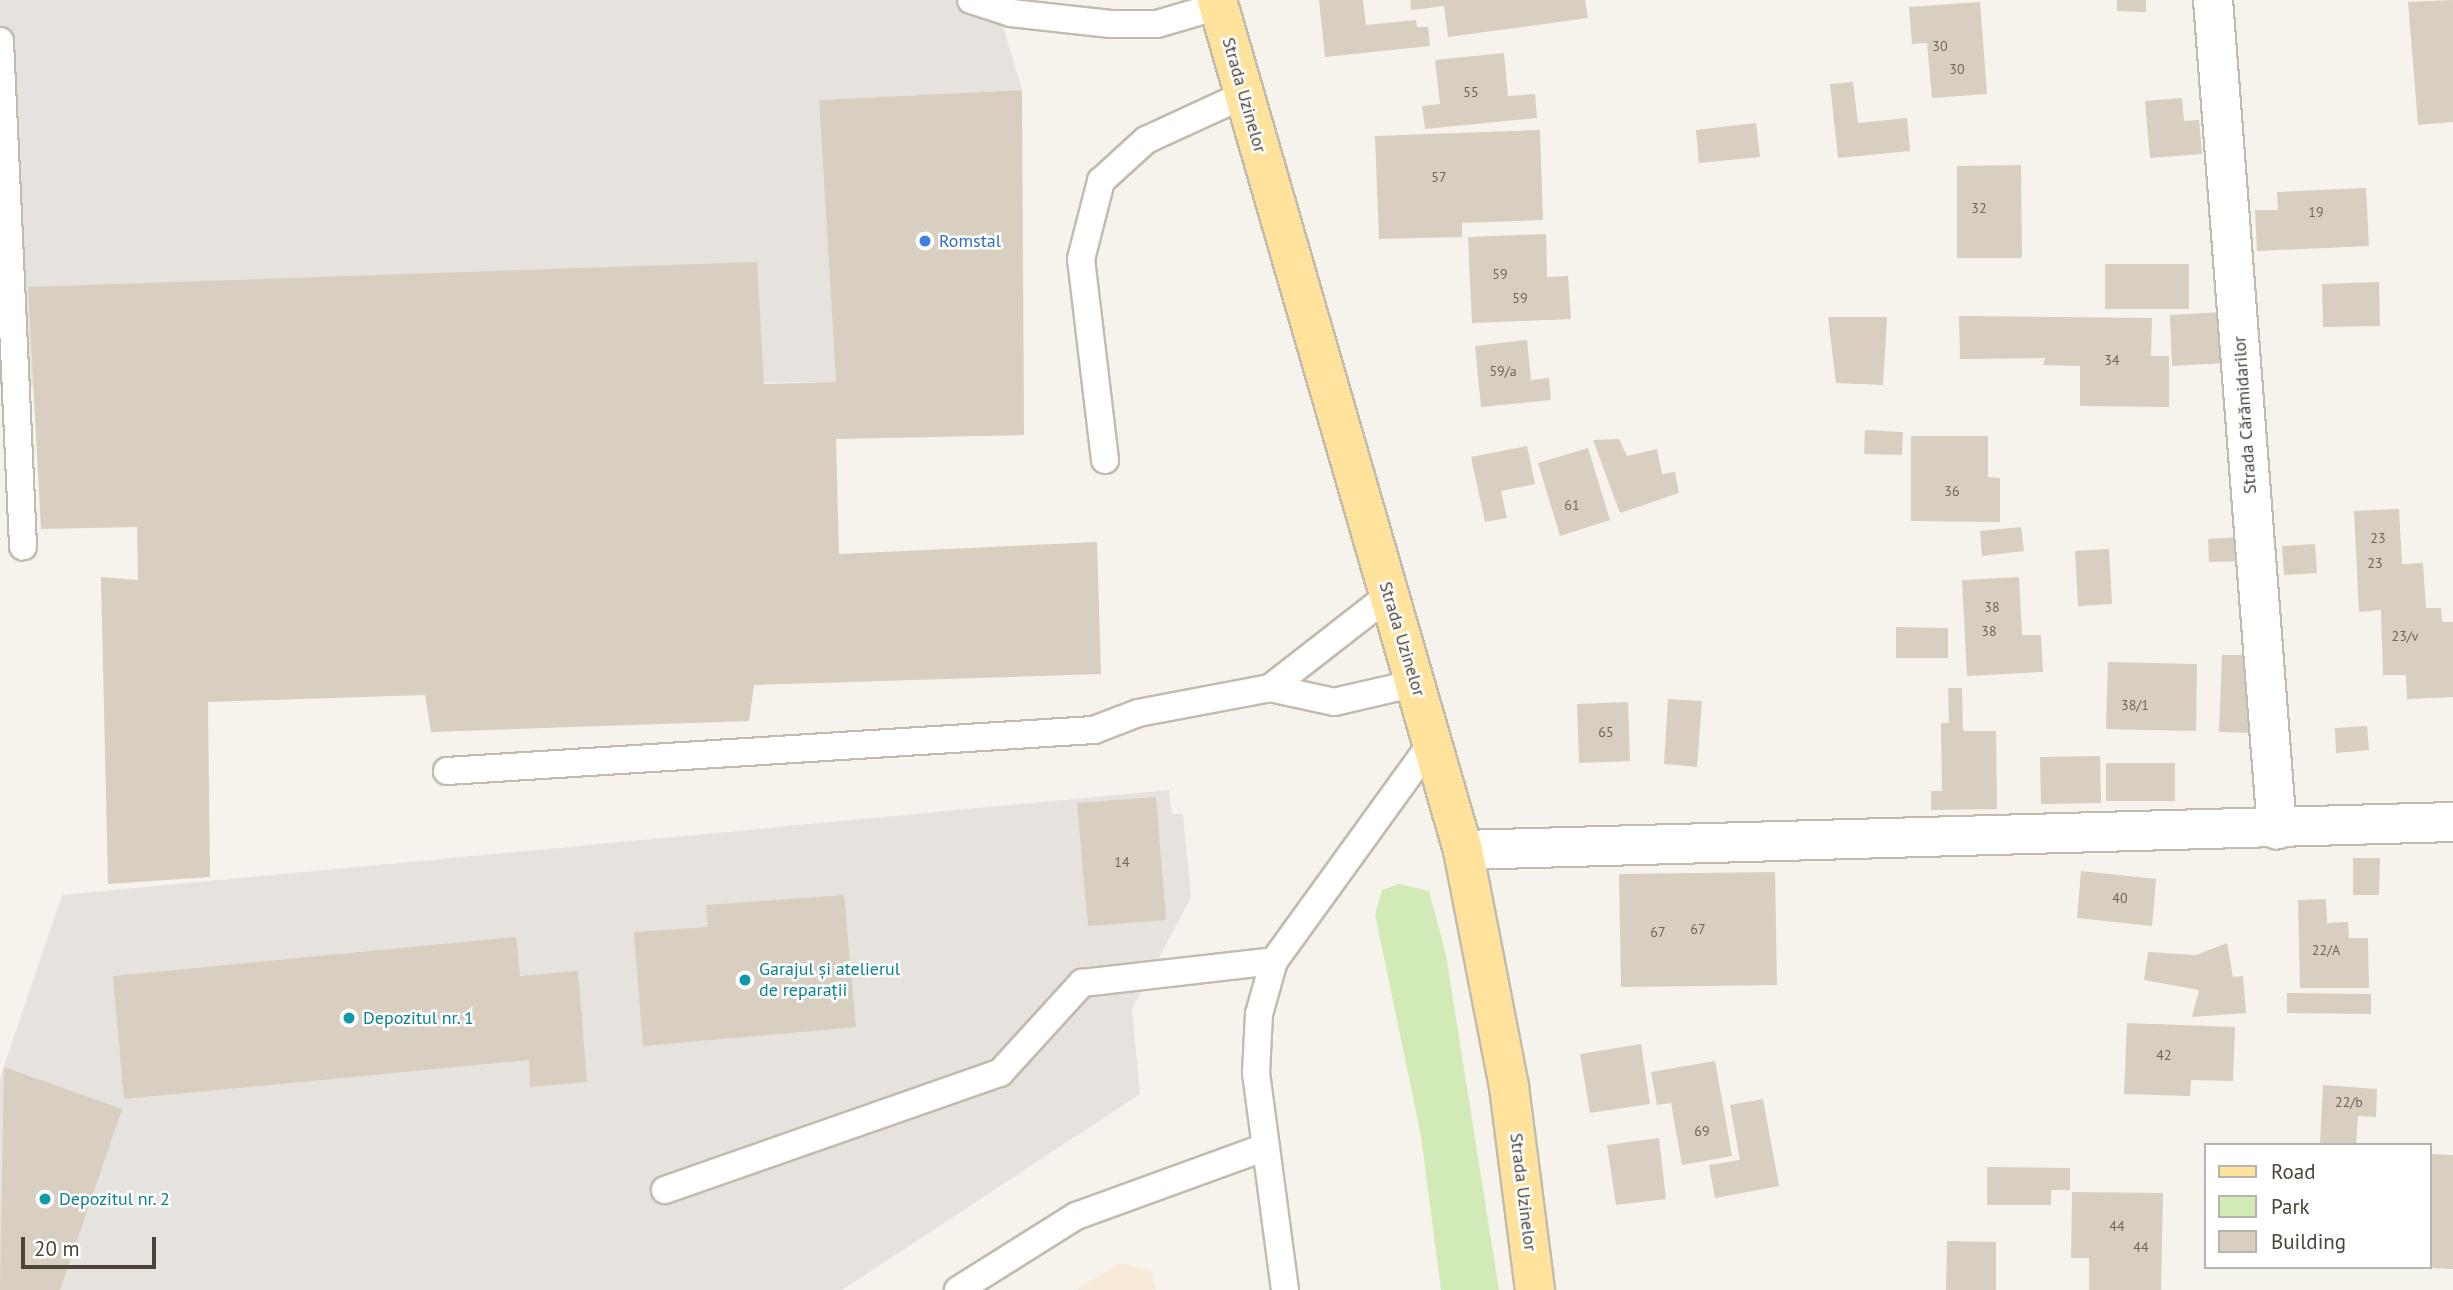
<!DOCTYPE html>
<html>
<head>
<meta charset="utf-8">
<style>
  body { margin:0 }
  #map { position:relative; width:2453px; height:1290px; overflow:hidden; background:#f6f3ec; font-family:"PT Sans",sans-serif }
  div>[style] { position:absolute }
  .commercial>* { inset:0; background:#f7ead8 }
  .industrial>* { inset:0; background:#e6e2dd }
  .green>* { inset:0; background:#d2eab5 }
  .building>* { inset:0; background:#d8cfc1 }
  .roads { filter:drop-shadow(2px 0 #c2bbae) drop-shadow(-2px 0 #c2bbae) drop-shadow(0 2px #c2bbae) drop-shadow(0 -2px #c2bbae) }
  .service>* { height:26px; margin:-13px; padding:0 13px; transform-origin:13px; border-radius:13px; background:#fff }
  .minor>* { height:38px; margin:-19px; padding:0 19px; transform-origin:19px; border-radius:19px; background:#fff }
  .tertiary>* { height:38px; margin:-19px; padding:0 19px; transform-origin:19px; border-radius:19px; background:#fff }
  .primary>* { height:38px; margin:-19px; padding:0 19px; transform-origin:19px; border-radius:19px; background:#ffe39c }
  .dots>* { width:19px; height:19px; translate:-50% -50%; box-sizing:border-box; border:4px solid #fff; border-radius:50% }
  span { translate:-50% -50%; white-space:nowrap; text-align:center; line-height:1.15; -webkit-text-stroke:5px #fff; paint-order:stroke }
  .number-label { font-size:14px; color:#6e675b }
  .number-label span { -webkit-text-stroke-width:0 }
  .street-label { font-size:18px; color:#4b4439 }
  .shop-label { font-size:18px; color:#366cbe }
  .left { translate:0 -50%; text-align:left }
  .culture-label { font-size:18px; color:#0d838f }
  .legend { position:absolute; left:2204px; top:1143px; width:228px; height:126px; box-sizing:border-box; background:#fff; border:2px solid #b7b4b0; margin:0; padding:9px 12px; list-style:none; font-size:21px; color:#4b4439 }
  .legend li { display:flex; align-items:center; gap:14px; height:35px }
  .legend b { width:35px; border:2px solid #b7b4b0 }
  .scale { position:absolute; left:21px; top:1237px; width:135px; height:32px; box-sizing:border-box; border:4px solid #4b4439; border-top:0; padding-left:9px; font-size:21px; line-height:24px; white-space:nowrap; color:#4b4439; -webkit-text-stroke:5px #fff; paint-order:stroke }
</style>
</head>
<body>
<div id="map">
  <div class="commercial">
    <div style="clip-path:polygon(1120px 1263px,1151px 1271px,1156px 1290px,1077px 1290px)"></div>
  </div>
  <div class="industrial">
    <div style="clip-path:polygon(0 0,995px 0,1022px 90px,819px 100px,836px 382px,0 386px)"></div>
    <div style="clip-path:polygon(1169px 790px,1172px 814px,1183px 814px,1191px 897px,1132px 1009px,1140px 1094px,842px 1290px,0 1290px,0 1078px,62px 895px)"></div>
  </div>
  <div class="green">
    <div style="clip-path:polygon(1399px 884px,1429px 891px,1446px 955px,1499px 1290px,1441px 1290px,1421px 1136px,1375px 914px,1382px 890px)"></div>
  </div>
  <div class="building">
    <div style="clip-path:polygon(1319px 0,1363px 0,1366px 25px,1416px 20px,1417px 27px,1428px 27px,1430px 46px,1325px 57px)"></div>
    <div style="clip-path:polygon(1410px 0,1585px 0,1588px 18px,1448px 37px,1444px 6px,1411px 10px)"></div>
    <div style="clip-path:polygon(2117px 0,2146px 0,2146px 12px,2117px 11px)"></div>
    <div style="clip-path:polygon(2453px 0,2453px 122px,2418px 125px,2408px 2px)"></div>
    <div style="clip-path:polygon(1980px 2px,1987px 94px,1932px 98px,1927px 43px,1912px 44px,1909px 7px)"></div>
    <div style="clip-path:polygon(1504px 53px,1508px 96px,1535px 94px,1537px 118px,1425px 129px,1422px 106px,1440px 104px,1435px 60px)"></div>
    <div style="clip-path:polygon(1853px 82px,1858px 123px,1907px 118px,1910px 151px,1838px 158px,1830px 84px)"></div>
    <div style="clip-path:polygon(1022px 90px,1024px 435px,836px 439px,839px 554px,1097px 542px,1101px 674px,754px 685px,749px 721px,431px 732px,425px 695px,208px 702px,210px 877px,108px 884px,101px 577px,138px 580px,137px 527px,41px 529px,28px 287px,757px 262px,764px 384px,836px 382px,819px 100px)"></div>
    <div style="clip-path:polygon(2182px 98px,2184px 121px,2199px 120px,2202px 154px,2150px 158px,2145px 101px)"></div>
    <div style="clip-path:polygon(1756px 123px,1760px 157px,1699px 163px,1696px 130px)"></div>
    <div style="clip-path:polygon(1540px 130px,1543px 220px,1462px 223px,1462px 237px,1379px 239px,1375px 136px)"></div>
    <div style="clip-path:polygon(2021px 165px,2022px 258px,1957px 258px,1957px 166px)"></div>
    <div style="clip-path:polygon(2366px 188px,2369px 246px,2257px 251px,2255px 210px,2278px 210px,2277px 192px)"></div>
    <div style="clip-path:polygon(1546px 234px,1547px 277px,1568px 276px,1571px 319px,1472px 323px,1468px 237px)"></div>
    <div style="clip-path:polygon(2105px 264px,2189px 264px,2189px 309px,2105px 309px)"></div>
    <div style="clip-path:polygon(2379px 282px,2380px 326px,2323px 327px,2322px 284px)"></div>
    <div style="clip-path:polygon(2223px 312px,2226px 363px,2172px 366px,2170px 315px)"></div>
    <div style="clip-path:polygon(1959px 316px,2152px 318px,2151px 356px,2169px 356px,2169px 407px,2080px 406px,2080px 366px,2043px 365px,2045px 358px,1960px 359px)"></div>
    <div style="clip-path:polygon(1828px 317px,1887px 317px,1883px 385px,1836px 383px)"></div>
    <div style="clip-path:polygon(1527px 340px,1531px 380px,1549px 378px,1551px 400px,1481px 407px,1475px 346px)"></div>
    <div style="clip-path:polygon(1865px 430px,1903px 432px,1902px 455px,1864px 454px)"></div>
    <div style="clip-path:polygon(1911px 436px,1988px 436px,1988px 477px,2000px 478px,2000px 522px,1911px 521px)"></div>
    <div style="clip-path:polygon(1619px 439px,1627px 456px,1657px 449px,1662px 474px,1675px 472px,1679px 493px,1620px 513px,1593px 440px)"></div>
    <div style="clip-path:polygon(1527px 446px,1535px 484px,1501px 491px,1507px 518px,1485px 522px,1471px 457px)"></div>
    <div style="clip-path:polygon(1588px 448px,1610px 520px,1560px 536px,1538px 463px)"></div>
    <div style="clip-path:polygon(2399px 509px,2402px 564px,2423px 563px,2426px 608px,2441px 608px,2442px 622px,2453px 622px,2453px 697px,2407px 699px,2406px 675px,2383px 675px,2381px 610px,2359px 612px,2354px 511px)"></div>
    <div style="clip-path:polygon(2021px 527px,2024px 551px,1982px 556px,1980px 531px)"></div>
    <div style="clip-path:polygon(2242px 537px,2243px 561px,2209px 562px,2208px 539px)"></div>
    <div style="clip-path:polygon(2315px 544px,2317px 573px,2284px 575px,2282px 546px)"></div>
    <div style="clip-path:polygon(2109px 549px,2112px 604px,2078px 606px,2075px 551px)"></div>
    <div style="clip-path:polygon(2019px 577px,2022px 635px,2041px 635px,2043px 672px,1967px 676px,1962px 580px)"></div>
    <div style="clip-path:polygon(1896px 627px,1948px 628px,1948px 658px,1896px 658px)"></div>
    <div style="clip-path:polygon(2222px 655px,2254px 655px,2251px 733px,2219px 732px)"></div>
    <div style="clip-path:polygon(2108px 662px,2197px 664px,2196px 731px,2106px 729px)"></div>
    <div style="clip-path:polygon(1948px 688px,1962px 688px,1963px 731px,1996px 731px,1997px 809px,1931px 810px,1931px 791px,1942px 791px,1941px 723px,1949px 723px)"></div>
    <div style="clip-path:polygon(1668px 699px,1702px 701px,1697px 767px,1664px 764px)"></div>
    <div style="clip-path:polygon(1628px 702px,1630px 761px,1579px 763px,1577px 704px)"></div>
    <div style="clip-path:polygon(2367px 726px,2369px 750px,2336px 753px,2335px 728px)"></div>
    <div style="clip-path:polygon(2100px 756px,2101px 803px,2041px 804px,2040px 757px)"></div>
    <div style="clip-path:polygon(2106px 763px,2175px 763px,2175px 801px,2106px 801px)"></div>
    <div style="clip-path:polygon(1156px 797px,1166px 920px,1088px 926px,1077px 803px)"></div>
    <div style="clip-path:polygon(2353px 858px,2380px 858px,2379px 895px,2353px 895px)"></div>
    <div style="clip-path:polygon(2081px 871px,2156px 879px,2152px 926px,2077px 918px)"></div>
    <div style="clip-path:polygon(1775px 872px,1777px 985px,1621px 987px,1619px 874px)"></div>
    <div style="clip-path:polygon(844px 895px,856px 1027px,643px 1046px,634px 932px,708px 927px,706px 905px)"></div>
    <div style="clip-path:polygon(2326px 899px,2327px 923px,2348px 922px,2349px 938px,2368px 938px,2369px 988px,2300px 988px,2298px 900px)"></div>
    <div style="clip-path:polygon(516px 937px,520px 976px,578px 971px,587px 1082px,530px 1087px,529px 1060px,124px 1099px,113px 976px)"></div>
    <div style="clip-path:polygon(2227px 943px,2233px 977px,2243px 976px,2246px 1013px,2192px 1017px,2199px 990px,2144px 980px,2148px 952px,2196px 955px)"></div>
    <div style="clip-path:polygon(2287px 993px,2371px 994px,2371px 1014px,2287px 1013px)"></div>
    <div style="clip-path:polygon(2127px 1023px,2235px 1027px,2233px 1081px,2191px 1080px,2190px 1096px,2124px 1094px)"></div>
    <div style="clip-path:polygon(1641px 1044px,1650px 1104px,1590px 1113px,1580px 1054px)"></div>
    <div style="clip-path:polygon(1715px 1061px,1732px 1156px,1682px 1165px,1671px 1103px,1657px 1105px,1651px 1072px)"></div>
    <div style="clip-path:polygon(4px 1067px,122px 1109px,60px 1290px,0 1290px)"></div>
    <div style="clip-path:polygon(2323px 1085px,2377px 1089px,2376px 1117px,2358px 1116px,2356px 1145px,2320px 1145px)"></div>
    <div style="clip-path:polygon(1763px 1099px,1779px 1186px,1715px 1198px,1709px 1165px,1740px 1160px,1730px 1105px)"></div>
    <div style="clip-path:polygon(1659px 1138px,1666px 1199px,1616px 1205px,1607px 1145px)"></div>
    <div style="clip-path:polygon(2430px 1154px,2453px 1155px,2453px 1269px,2430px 1268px)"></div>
    <div style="clip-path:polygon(1987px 1167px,2070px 1168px,2070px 1190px,2051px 1190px,2051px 1205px,1987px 1205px)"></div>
    <div style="clip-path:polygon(2072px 1192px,2163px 1193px,2161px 1290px,2089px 1290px,2089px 1258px,2071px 1258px)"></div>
    <div style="clip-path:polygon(1947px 1241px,1996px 1242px,1996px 1290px,1946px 1290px)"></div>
  </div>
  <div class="roads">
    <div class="service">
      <div style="left:971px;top:0;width:42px;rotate:18deg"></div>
      <div style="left:1011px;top:13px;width:100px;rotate:6.3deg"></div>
      <div style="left:1110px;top:24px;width:47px"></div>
      <div style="left:1157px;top:24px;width:64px;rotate:-16.4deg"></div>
      <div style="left:0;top:41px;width:506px;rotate:87.39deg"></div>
      <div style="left:1105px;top:460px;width:202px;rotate:-96.8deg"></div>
      <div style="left:1081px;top:259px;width:81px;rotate:-75.6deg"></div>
      <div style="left:1101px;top:181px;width:61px;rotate:-42.3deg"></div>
      <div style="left:1146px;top:140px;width:108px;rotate:-24.7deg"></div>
      <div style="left:1270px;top:688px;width:150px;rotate:-37.9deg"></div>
      <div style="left:447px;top:771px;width:648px;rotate:-3.63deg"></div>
      <div style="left:1094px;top:730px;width:47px;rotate:-21.1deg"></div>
      <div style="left:1138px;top:713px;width:134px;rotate:-10.7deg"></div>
      <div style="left:1270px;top:688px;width:66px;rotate:12.3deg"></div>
      <div style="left:1334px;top:702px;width:84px;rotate:-13deg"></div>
      <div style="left:665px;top:1190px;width:355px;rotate:-19.3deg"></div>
      <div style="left:1000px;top:1073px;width:122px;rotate:-47.7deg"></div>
      <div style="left:1082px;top:983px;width:193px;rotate:-6.5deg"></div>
      <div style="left:958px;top:1290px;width:139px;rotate:-32.1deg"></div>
      <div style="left:1076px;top:1216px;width:202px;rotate:-20deg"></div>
      <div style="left:1285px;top:1290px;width:219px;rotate:-97.6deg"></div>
      <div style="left:1256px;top:1073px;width:59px;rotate:-87.1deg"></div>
      <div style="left:1259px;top:1014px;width:55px;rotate:-74.2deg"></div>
      <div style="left:1274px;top:961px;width:271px;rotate:-54.1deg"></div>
    </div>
    <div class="minor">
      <div style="left:2213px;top:0;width:832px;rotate:85.59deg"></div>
    </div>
    <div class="tertiary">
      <div style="left:1463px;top:850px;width:990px;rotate:-1.62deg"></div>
    </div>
    <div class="primary">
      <div style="left:1217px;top:0;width:885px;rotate:73.86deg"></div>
      <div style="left:1463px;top:850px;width:241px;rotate:79deg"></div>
      <div style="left:1509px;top:1087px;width:205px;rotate:82.7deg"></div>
    </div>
  </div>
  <div class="dots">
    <div style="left:925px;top:241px;background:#3f7fe0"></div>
    <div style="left:745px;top:980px;background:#0f9aa8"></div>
    <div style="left:349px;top:1018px;background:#0f9aa8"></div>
    <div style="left:45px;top:1199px;background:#0f9aa8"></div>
  </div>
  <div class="number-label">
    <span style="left:1940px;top:46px">30</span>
    <span style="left:1957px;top:69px">30</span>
    <span style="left:1471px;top:92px">55</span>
    <span style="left:1439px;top:177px">57</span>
    <span style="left:1979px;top:208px">32</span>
    <span style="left:2316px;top:212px">19</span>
    <span style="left:1500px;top:274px">59</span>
    <span style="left:1520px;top:298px">59</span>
    <span style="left:2112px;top:360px">34</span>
    <span style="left:1503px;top:371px">59/a</span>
    <span style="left:1952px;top:491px">36</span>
    <span style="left:1572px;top:505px">61</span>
    <span style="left:2378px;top:538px">23</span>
    <span style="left:2375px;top:563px">23</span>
    <span style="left:1992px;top:607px">38</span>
    <span style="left:1989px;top:631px">38</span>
    <span style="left:2405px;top:636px">23/v</span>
    <span style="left:2135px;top:705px">38/1</span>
    <span style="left:1606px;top:732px">65</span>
    <span style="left:1122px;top:862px">14</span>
    <span style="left:2120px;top:898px">40</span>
    <span style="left:1698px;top:929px">67</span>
    <span style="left:1658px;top:932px">67</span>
    <span style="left:2326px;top:950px">22/A</span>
    <span style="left:2164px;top:1055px">42</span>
    <span style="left:2349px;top:1102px">22/b</span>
    <span style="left:1702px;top:1131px">69</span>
    <span style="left:2117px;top:1226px">44</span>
    <span style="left:2141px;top:1247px">44</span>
  </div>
  <div class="street-label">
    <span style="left:1244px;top:95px;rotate:74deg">Strada Uzinelor</span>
    <span style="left:2245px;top:415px;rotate:-94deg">Strada Cărămidarilor</span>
    <span style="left:1402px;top:639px;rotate:73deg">Strada Uzinelor</span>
    <span style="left:1523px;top:1192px;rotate:83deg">Strada Uzinelor</span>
  </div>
  <div class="shop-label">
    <span class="left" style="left:939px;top:241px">Romstal</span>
  </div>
  <div class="culture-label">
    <span class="left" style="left:759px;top:980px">Garajul și atelierul<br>de reparații</span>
    <span class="left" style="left:363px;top:1018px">Depozitul nr. 1</span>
    <span class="left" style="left:59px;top:1199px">Depozitul nr. 2</span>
  </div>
  <ul class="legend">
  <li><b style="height:9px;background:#ffe39c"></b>Road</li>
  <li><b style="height:19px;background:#d2eab5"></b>Park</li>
  <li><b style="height:19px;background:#d8cfc1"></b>Building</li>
  </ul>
  <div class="scale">20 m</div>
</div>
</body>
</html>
